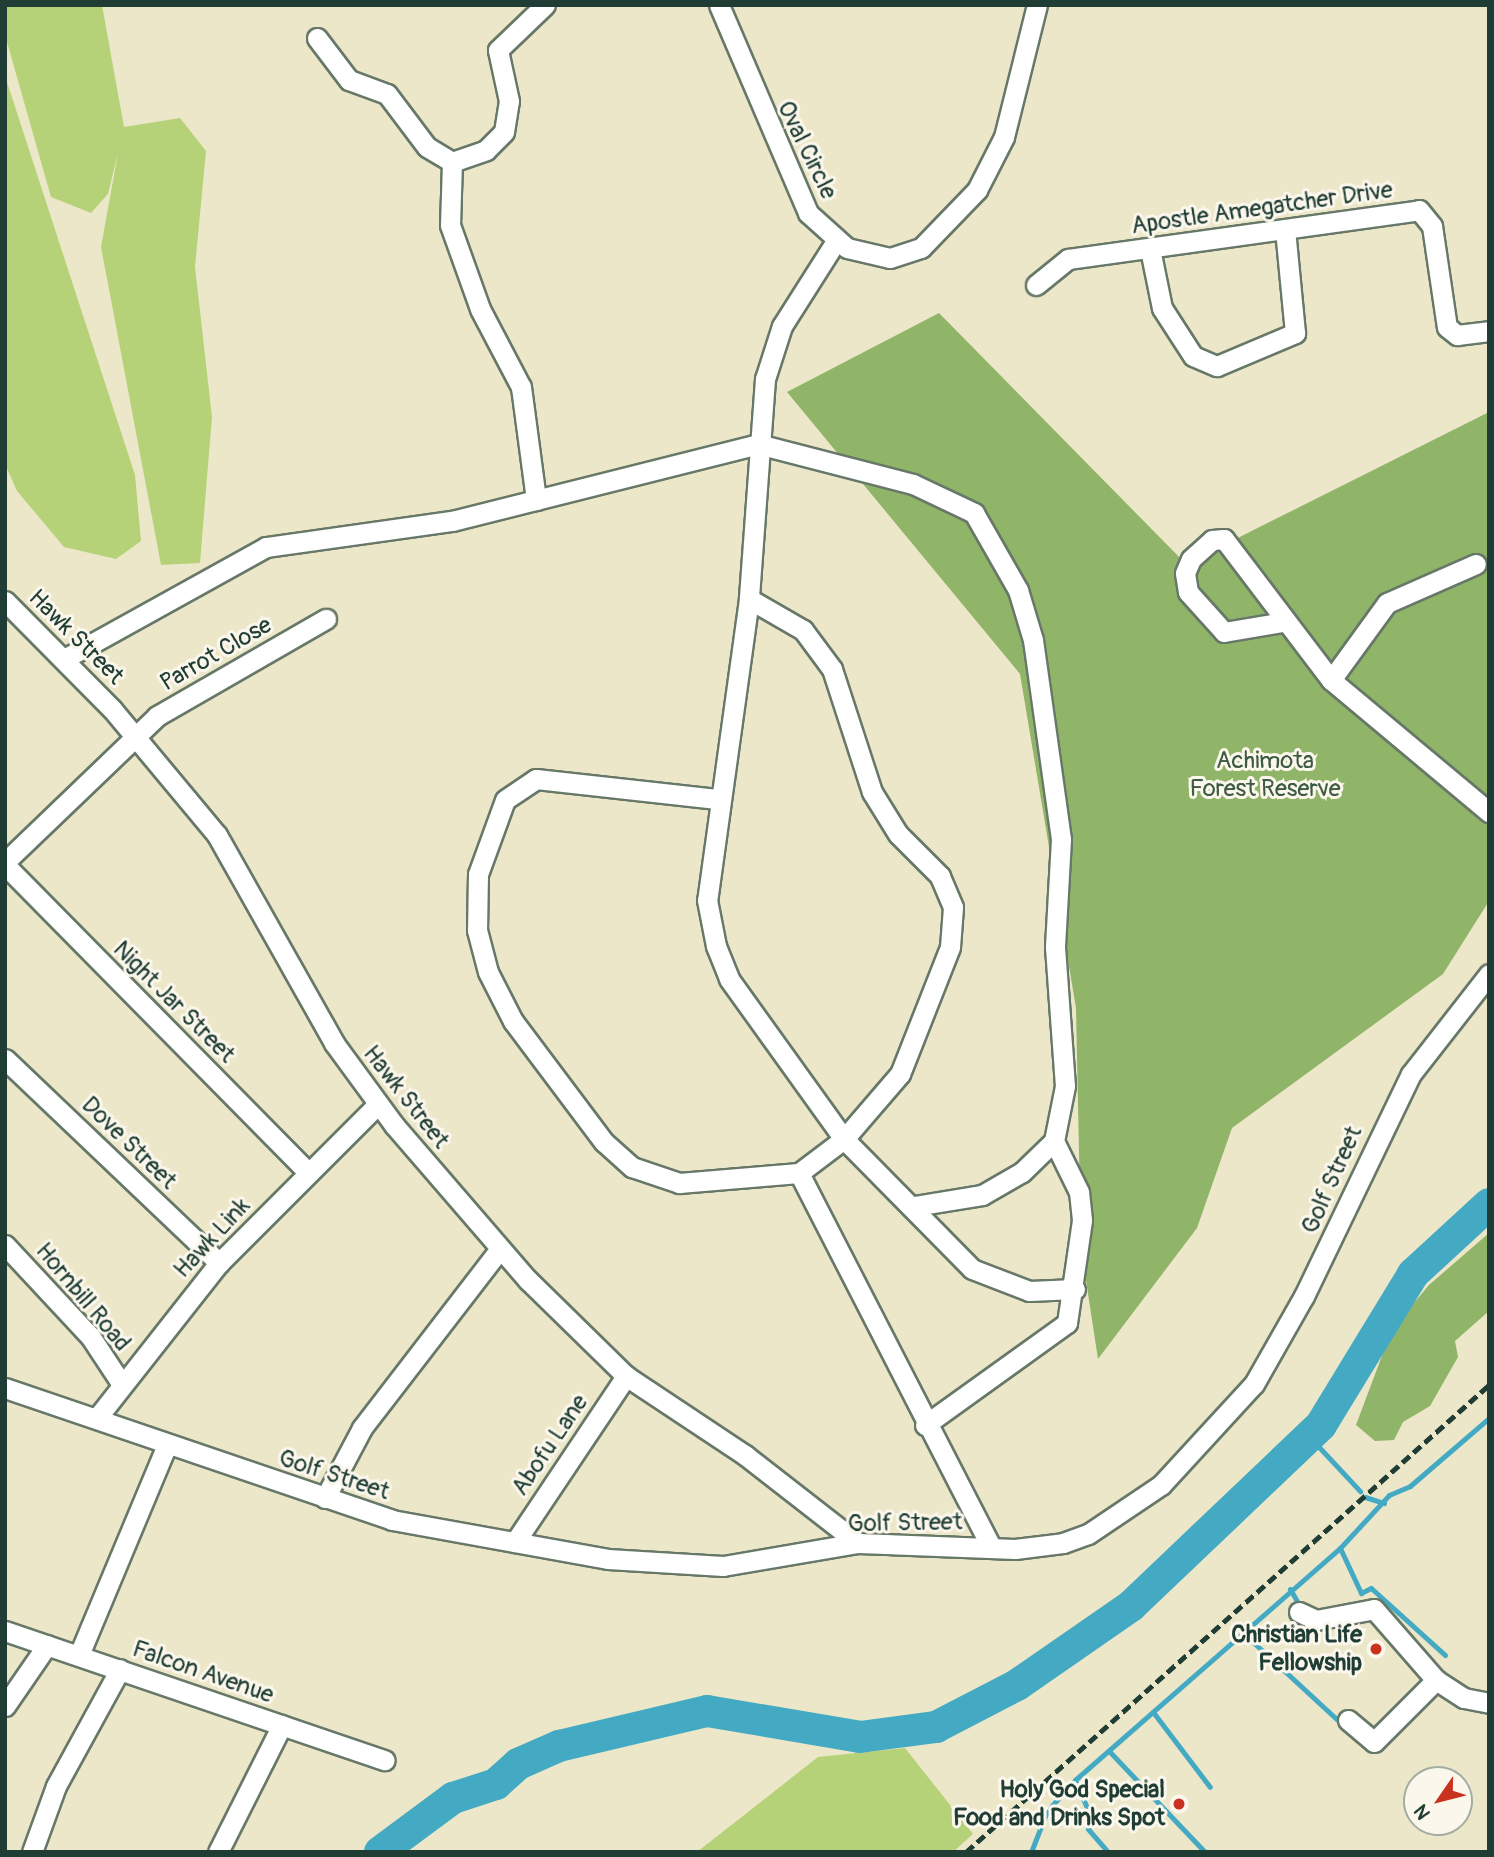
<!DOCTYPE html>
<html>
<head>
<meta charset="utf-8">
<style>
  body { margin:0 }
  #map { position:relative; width:1494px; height:1857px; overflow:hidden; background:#ede7ca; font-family:Pangolin,sans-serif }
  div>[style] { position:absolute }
  .green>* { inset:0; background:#b5d278 }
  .forest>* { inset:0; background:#90b468 }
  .stream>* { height:5px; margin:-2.5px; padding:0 2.5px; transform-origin:2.5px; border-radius:2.5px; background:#44aac4 }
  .river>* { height:32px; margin:-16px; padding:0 16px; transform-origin:16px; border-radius:16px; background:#44aac4 }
  .roads { filter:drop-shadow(2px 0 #677868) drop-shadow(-2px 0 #677868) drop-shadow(0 2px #677868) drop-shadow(0 -2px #677868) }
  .street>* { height:19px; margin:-9.5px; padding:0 9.5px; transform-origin:9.5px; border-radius:9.5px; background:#fff }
  .rail>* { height:5px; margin-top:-2.5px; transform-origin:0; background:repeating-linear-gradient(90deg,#1f3d34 0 10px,transparent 0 15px) }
  .dots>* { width:19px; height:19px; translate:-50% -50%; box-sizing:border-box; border:4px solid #fbf7ec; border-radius:50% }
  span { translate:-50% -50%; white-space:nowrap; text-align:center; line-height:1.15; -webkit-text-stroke:6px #fbf7ec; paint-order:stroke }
  .street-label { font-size:24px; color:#1f3d34 }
  .park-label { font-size:24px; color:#3d5b42 }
  .poi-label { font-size:24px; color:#1f3d34; font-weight:700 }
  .right { translate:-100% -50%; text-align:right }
  .frame { position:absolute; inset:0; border:7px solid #1f3d34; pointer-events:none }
  .north { position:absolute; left:1403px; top:1766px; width:70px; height:70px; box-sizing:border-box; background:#fbf7ec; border:2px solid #a3ada2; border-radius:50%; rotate:235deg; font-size:19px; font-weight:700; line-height:28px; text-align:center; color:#1f3d34 }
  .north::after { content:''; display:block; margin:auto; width:24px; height:32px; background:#c8321e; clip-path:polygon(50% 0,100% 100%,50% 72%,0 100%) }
</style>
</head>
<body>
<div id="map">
  <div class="green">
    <div style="clip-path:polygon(5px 5px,102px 5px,124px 127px,180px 118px,206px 151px,195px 267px,212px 417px,200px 563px,161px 565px,101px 247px,118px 153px,108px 194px,91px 213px,51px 197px,5px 35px)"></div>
    <div style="clip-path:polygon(5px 76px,135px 475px,141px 541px,116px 559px,64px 547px,17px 491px,5px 464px)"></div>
    <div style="clip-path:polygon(905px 1748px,973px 1834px,953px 1852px,697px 1852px,818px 1757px)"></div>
  </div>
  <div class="forest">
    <div style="clip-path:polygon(939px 313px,1186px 564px,1489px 412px,1489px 901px,1443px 974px,1232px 1128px,1197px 1228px,1098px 1359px,1081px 1248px,1076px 1008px,1020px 674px,787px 392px)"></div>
    <div style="clip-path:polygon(1489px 1233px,1489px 1311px,1455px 1341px,1458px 1357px,1430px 1406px,1403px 1422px,1394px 1440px,1375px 1441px,1356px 1425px,1392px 1329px,1429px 1285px)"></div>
  </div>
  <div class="stream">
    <div style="left:1321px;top:1425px;width:21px;rotate:98deg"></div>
    <div style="left:1318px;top:1446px;width:62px;rotate:47deg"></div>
    <div style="left:1365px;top:1497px;width:20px;rotate:18deg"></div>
    <div style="left:1340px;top:1548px;width:50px;rotate:65deg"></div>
    <div style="left:1361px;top:1593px;width:11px;rotate:-27deg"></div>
    <div style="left:1371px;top:1588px;width:100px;rotate:42.2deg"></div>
    <div style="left:1290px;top:1589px;width:20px;rotate:60deg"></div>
    <div style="left:1240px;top:1630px;width:139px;rotate:42.7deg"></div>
    <div style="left:1153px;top:1712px;width:94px;rotate:52.8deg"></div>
    <div style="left:1109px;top:1751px;width:139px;rotate:46.5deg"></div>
    <div style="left:1075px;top:1780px;width:40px;rotate:66.6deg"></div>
    <div style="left:1091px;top:1817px;width:12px;rotate:104deg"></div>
    <div style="left:1088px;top:1829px;width:30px;rotate:49deg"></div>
    <div style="left:1031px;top:1852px;width:44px;rotate:-68.7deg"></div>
    <div style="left:1047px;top:1811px;width:42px;rotate:-47.9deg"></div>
    <div style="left:1075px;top:1780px;width:352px;rotate:-41.2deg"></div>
    <div style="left:1340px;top:1548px;width:72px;rotate:-47.2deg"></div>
    <div style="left:1389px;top:1495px;width:23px;rotate:-23deg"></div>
    <div style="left:1410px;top:1486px;width:104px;rotate:-40.7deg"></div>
  </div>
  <div class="river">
    <div style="left:380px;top:1852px;width:91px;rotate:-36.5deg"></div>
    <div style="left:453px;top:1798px;width:45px;rotate:-18deg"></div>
    <div style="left:496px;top:1784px;width:30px;rotate:-42deg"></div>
    <div style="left:518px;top:1764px;width:45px;rotate:-23.7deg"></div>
    <div style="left:559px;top:1746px;width:152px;rotate:-13.3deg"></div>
    <div style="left:707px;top:1711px;width:155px;rotate:9.6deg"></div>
    <div style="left:860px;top:1737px;width:77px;rotate:-7.5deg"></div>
    <div style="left:936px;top:1727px;width:91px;rotate:-27.4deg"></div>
    <div style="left:1017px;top:1685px;width:139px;rotate:-34.7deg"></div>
    <div style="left:1131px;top:1606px;width:262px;rotate:-43.6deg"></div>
    <div style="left:1321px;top:1425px;width:177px;rotate:-58.6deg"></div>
    <div style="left:1413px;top:1274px;width:103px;rotate:-42.6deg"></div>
  </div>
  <div class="roads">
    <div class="street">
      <div style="left:719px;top:5px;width:226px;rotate:66.8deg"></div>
      <div style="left:808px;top:213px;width:52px;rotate:41.9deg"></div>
      <div style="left:847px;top:248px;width:44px;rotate:13.1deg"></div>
      <div style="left:890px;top:258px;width:33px;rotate:-18deg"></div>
      <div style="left:921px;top:248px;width:81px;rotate:-46deg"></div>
      <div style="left:977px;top:190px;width:59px;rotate:-63deg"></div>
      <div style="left:1004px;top:137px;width:136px;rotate:-76deg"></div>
      <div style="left:317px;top:38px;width:53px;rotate:52.7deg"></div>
      <div style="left:349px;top:80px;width:40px;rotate:20.2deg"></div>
      <div style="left:387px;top:94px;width:66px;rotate:53deg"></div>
      <div style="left:427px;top:147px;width:29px;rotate:31deg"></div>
      <div style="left:452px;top:162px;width:36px;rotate:-19deg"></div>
      <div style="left:486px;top:150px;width:25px;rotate:-45deg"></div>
      <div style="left:504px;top:132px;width:31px;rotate:-81deg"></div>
      <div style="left:509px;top:101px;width:52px;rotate:-102.2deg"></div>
      <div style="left:498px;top:50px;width:65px;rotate:-43.8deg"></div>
      <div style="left:452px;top:162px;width:63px;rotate:91.8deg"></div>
      <div style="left:450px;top:225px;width:89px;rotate:70.3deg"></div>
      <div style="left:480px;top:309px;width:88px;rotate:62.3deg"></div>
      <div style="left:521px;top:387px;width:114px;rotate:82.4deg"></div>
      <div style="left:836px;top:241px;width:101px;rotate:122.4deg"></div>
      <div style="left:782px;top:326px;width:56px;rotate:107.8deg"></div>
      <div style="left:765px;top:379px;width:221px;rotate:94.2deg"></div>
      <div style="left:749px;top:599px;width:304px;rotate:97.9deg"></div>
      <div style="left:707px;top:900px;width:47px;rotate:78.9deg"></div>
      <div style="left:716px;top:946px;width:35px;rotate:68deg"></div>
      <div style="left:729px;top:979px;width:197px;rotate:54.3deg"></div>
      <div style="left:844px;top:1139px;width:182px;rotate:45.4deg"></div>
      <div style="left:972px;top:1269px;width:61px;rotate:21.1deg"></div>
      <div style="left:1029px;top:1291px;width:46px;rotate:-2.5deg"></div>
      <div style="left:1150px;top:249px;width:60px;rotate:78.5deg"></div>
      <div style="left:1162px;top:308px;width:57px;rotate:57.1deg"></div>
      <div style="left:1193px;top:356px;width:26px;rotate:23deg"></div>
      <div style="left:1217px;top:366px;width:85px;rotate:-22.9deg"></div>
      <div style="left:1295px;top:333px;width:103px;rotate:-95.5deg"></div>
      <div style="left:1036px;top:285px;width:41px;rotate:-39.1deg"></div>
      <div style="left:1068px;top:259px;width:354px;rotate:-7.9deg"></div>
      <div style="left:1419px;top:210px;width:21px;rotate:51deg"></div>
      <div style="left:1432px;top:226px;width:102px;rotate:81.6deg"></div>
      <div style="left:1447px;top:327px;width:13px;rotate:39deg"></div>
      <div style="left:1457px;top:335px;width:32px;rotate:-7deg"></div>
      <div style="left:5px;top:601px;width:152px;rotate:45.3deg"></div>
      <div style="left:112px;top:709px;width:164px;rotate:50.2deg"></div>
      <div style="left:217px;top:835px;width:239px;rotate:60.6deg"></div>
      <div style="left:334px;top:1043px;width:102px;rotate:53.8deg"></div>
      <div style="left:394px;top:1125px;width:205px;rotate:49.2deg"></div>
      <div style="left:528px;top:1280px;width:137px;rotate:44.4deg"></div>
      <div style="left:626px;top:1376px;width:143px;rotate:33.6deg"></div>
      <div style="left:745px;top:1455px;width:143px;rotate:37.9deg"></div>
      <div style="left:1283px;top:622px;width:60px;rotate:170.4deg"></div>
      <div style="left:1224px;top:632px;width:54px;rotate:-132deg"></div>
      <div style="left:1188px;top:592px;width:19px;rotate:-99deg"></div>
      <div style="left:1185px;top:573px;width:15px;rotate:-67deg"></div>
      <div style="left:1191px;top:559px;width:28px;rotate:-42deg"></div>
      <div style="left:1212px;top:540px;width:12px;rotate:-5deg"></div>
      <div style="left:1224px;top:539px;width:177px;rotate:52.8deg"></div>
      <div style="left:1331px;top:680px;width:206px;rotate:39.9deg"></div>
      <div style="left:64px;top:659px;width:231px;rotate:-29deg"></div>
      <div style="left:266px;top:547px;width:188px;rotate:-8deg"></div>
      <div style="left:452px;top:521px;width:316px;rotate:-14.1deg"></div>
      <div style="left:758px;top:444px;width:160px;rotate:14.5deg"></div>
      <div style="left:913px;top:484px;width:68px;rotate:25.4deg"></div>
      <div style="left:974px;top:513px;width:89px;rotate:60.3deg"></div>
      <div style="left:1018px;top:590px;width:52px;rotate:73.3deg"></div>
      <div style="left:1033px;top:640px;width:201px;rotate:82deg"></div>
      <div style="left:1061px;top:839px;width:108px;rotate:93.2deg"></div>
      <div style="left:1055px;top:947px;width:139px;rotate:85.9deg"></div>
      <div style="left:1065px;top:1086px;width:56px;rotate:101.3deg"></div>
      <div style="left:1054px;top:1141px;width:45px;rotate:135.9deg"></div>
      <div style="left:1022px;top:1172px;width:46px;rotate:150.1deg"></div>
      <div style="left:982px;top:1195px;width:69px;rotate:170.8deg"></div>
      <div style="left:1331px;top:680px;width:95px;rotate:-54deg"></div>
      <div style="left:1387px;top:603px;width:97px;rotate:-23.7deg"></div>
      <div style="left:717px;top:799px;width:182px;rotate:-173.7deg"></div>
      <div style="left:536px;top:779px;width:37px;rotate:146deg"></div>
      <div style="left:505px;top:800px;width:79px;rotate:110deg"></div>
      <div style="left:478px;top:874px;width:56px;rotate:91deg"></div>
      <div style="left:477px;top:930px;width:43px;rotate:75.3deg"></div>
      <div style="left:488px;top:972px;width:55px;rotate:63deg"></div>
      <div style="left:513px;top:1021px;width:151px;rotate:53.1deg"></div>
      <div style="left:604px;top:1142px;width:38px;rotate:42deg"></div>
      <div style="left:632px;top:1167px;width:50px;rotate:18.8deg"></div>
      <div style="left:679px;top:1183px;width:120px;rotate:-4.8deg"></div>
      <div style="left:799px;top:1173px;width:56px;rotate:-37.1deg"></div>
      <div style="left:844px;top:1139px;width:86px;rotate:-49.3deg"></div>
      <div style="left:900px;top:1074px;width:136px;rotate:-68.5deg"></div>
      <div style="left:950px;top:947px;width:40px;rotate:-85.7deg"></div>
      <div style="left:953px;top:907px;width:34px;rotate:-113deg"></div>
      <div style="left:940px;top:876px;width:59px;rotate:-135deg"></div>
      <div style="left:898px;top:834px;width:49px;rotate:-121.8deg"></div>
      <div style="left:872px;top:792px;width:129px;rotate:-108deg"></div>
      <div style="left:832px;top:669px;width:49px;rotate:-126.6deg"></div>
      <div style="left:803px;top:630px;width:62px;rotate:-150.1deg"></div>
      <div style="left:5px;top:862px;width:211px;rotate:-43.8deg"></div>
      <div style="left:157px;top:716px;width:195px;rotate:-29.9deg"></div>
      <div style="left:5px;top:865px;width:431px;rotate:45.4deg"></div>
      <div style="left:5px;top:1059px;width:296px;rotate:43.6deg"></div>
      <div style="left:799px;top:1173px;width:420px;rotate:62.8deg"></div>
      <div style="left:5px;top:1245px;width:125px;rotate:47deg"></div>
      <div style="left:90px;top:1336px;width:56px;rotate:56.6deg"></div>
      <div style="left:5px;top:1388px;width:409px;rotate:18.8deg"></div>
      <div style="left:392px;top:1520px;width:219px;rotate:10.2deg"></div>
      <div style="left:608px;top:1559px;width:115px;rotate:3.5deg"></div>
      <div style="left:723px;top:1566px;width:137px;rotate:-9.7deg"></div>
      <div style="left:858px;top:1543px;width:157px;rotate:2.2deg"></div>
      <div style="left:1015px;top:1549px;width:48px;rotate:-7.1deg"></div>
      <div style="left:1063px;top:1543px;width:27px;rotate:-20deg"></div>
      <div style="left:1088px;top:1534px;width:88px;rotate:-33.9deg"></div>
      <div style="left:1161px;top:1485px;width:137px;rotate:-47.4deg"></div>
      <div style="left:1254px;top:1384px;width:101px;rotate:-60.4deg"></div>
      <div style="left:1304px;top:1296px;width:246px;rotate:-64.3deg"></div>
      <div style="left:1411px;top:1074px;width:127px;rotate:-52deg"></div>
      <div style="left:97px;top:1418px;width:197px;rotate:-51.8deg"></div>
      <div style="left:219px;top:1263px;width:225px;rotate:-45deg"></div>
      <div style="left:925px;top:1425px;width:175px;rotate:-35.7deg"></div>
      <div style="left:1067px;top:1323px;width:104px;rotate:-81.7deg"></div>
      <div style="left:1082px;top:1220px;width:28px;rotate:-96deg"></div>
      <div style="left:1079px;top:1192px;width:57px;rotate:-116.1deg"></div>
      <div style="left:325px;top:1498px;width:79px;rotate:-62.1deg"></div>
      <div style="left:362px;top:1428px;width:226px;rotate:-52.4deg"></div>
      <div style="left:515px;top:1542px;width:200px;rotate:-56.2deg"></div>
      <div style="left:1299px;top:1612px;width:19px;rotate:25deg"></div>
      <div style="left:1316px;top:1620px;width:59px;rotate:-10.7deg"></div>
      <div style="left:1374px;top:1609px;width:94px;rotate:48.9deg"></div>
      <div style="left:1436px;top:1680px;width:33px;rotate:33deg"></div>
      <div style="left:1464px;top:1698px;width:25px;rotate:11deg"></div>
      <div style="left:5px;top:1631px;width:401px;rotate:18.8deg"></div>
      <div style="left:79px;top:1655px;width:228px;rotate:-67.3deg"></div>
      <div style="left:5px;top:1706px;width:74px;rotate:-55.5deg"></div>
      <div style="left:1348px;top:1720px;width:34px;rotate:40deg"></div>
      <div style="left:1374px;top:1742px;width:88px;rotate:-45deg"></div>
      <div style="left:32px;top:1852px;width:70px;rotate:-70deg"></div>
      <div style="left:56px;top:1786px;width:133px;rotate:-61.3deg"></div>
      <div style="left:218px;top:1852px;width:142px;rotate:-63.3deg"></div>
    </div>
  </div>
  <div class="rail">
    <div style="left:966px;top:1852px;width:701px;rotate:-41.76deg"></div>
  </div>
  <div class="dots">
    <div style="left:1376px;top:1649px;background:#c8321e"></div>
    <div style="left:1179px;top:1804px;background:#c8321e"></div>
  </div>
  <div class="street-label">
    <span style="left:807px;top:150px;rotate:64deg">Oval Circle</span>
    <span style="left:1262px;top:208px;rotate:-8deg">Apostle Amegatcher Drive</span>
    <span style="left:76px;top:637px;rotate:45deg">Hawk Street</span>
    <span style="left:216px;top:654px;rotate:-30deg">Parrot Close</span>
    <span style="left:174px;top:1002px;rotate:45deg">Night Jar Street</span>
    <span style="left:406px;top:1097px;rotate:52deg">Hawk Street</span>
    <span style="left:129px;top:1143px;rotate:44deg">Dove Street</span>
    <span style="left:1332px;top:1180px;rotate:-66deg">Golf Street</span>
    <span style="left:212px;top:1238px;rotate:-47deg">Hawk Link</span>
    <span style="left:83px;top:1297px;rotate:50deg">Hornbill Road</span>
    <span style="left:550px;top:1445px;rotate:-56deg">Abofu Lane</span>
    <span style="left:334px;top:1475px;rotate:18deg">Golf Street</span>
    <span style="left:905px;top:1523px;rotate:-1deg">Golf Street</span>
    <span style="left:203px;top:1672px;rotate:19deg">Falcon Avenue</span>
  </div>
  <div class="park-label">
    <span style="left:1265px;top:775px">Achimota<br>Forest Reserve</span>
  </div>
  <div class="poi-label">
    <span class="right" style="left:1362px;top:1649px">Christian Life<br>Fellowship</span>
    <span class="right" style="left:1165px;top:1804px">Holy God Special<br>Food and Drinks Spot</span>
  </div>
  <div class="frame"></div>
  <div class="north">N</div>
</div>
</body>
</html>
